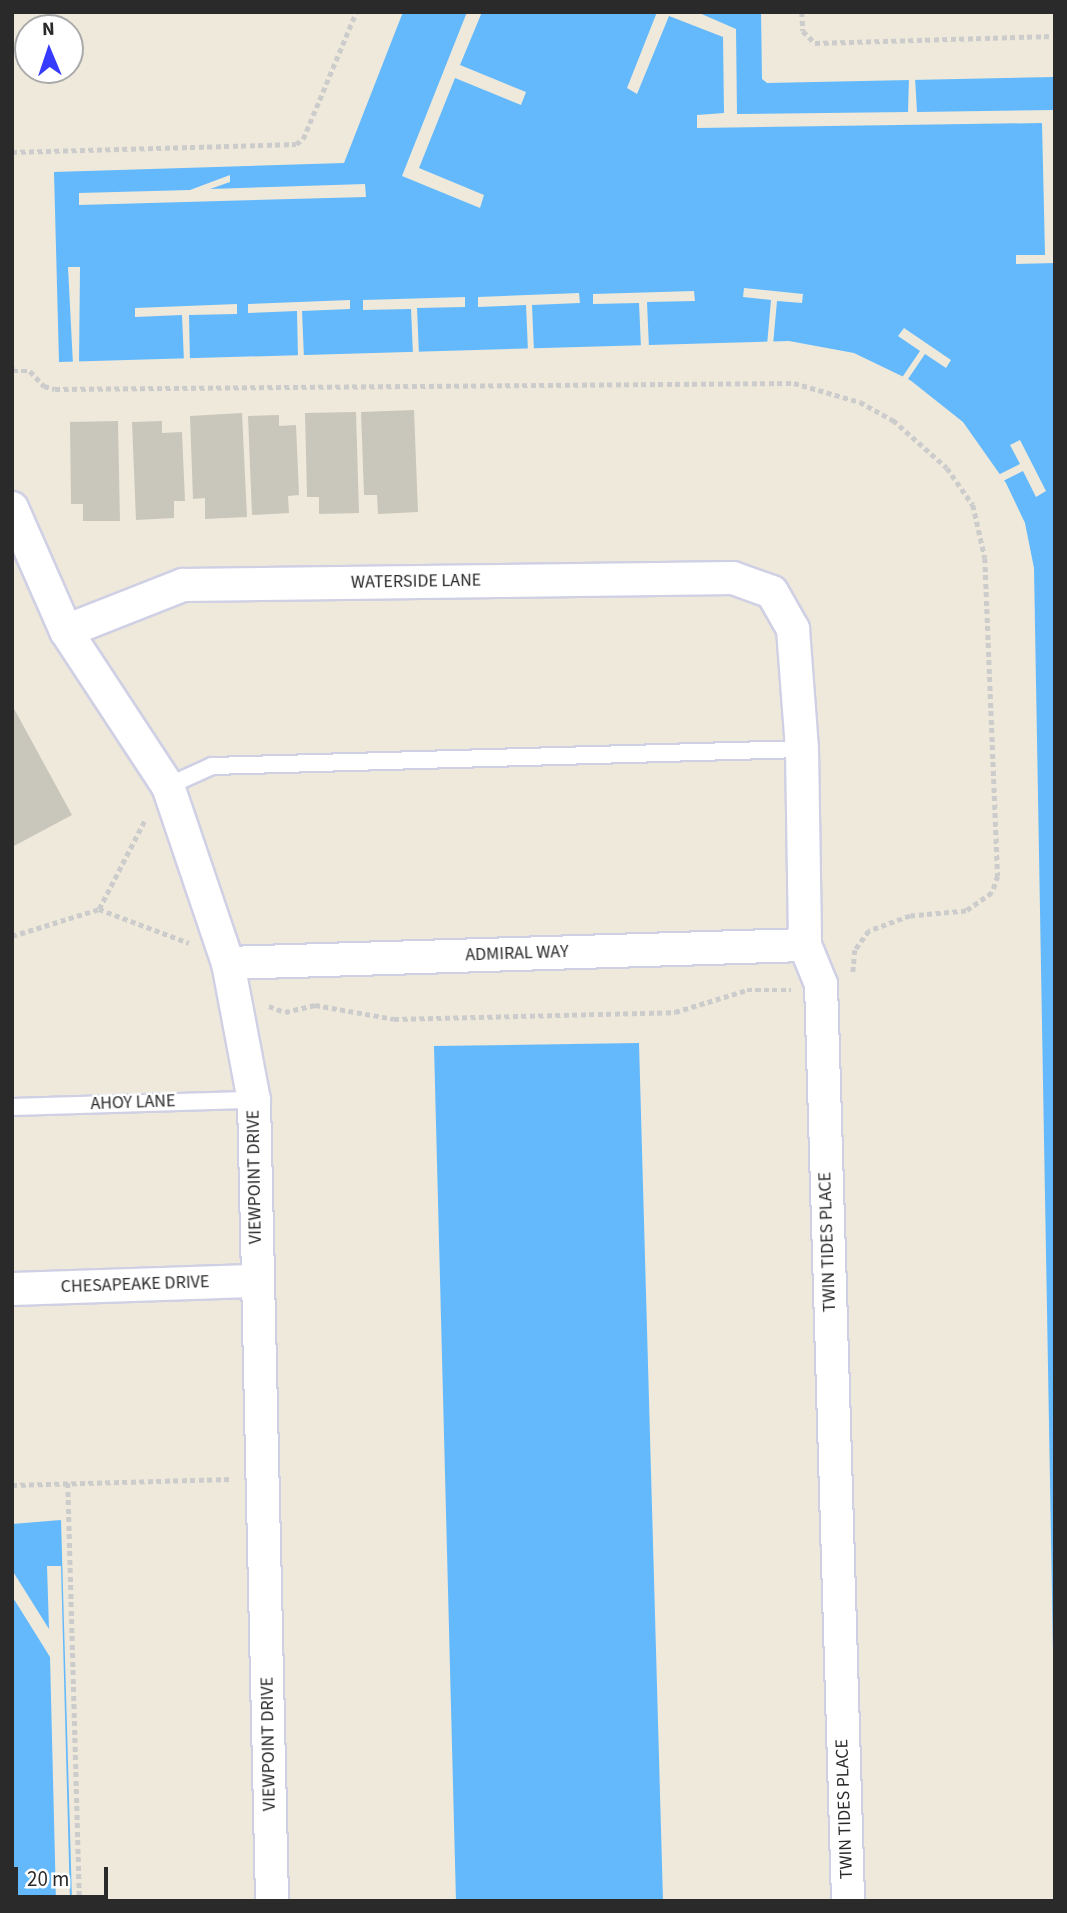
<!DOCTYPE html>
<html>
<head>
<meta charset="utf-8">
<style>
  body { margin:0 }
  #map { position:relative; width:1067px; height:1913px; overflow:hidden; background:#eee9db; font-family:"Source Sans 3",sans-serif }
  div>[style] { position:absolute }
  .water>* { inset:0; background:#63b9fb }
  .pier>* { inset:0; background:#eee9db }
  .building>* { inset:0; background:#c9c6bb }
  .path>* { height:4.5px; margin-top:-2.25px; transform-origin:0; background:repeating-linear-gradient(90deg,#ccc 0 5px,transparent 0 8.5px) }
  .roads { filter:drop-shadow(2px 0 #d0d0e5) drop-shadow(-2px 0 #d0d0e5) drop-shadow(0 2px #d0d0e5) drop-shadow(0 -2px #d0d0e5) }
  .service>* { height:16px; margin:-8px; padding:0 8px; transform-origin:8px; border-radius:8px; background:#fff }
  .minor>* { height:32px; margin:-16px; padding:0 16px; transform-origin:16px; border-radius:16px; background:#fff }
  span { translate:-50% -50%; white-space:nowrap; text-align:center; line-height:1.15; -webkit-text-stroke:5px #fff; paint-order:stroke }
  .street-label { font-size:18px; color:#2a2a2a }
  .frame { position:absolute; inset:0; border:14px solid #2a2a2a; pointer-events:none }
  .north { position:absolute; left:14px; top:14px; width:70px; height:70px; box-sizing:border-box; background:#fff; border:2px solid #aaa; border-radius:50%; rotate:358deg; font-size:19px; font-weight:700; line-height:28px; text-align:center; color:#2a2a2a }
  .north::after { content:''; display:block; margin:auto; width:24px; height:32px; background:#373aff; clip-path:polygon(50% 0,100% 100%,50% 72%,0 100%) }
  .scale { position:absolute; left:14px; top:1867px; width:94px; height:32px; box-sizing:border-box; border:4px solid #2a2a2a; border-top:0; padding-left:9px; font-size:21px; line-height:24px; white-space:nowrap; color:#2a2a2a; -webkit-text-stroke:5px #fff; paint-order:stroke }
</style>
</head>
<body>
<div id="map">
  <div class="water">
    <div style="clip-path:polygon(403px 12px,761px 12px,762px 79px,767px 83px,1055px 77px,1055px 1767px,1034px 568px,1025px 523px,1006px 483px,963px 422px,910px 380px,854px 353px,789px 341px,59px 362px,54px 172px,344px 163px)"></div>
    <div style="clip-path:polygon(639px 1043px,663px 1901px,456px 1901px,434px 1046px)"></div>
    <div style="clip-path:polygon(61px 1520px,72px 1901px,12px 1901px,12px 1524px)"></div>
  </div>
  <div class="pier">
    <div style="clip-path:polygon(467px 12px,482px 12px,460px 65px,526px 92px,521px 105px,455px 78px,419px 168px,484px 195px,480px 208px,402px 176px)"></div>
    <div style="clip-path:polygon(657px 12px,697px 12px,736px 29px,737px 114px,908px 112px,909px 77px,915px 77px,917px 112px,1055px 110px,1055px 263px,1016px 264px,1016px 255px,1045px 255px,1042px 123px,697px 128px,697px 115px,724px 113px,723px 37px,669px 16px,637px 94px,627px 88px)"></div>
    <div style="clip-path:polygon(230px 175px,230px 182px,210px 189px,365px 184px,366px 197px,79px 205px,79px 193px,190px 190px)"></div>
    <div style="clip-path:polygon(68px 267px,80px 267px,79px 365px,73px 365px)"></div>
    <div style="clip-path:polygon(744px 288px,803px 294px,802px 303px,777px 301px,773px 345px,767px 345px,771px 300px,743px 297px)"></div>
    <div style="clip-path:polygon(694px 291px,695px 301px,647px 302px,649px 348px,641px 348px,639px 303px,593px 304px,593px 294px)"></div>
    <div style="clip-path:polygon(579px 293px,580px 303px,532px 305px,534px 352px,528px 352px,526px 305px,478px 307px,478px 297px)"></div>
    <div style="clip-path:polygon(465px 297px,465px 307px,417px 308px,419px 355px,413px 355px,411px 309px,363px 310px,363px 300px)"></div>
    <div style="clip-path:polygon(350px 300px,350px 309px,302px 311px,304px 358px,298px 359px,297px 311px,248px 313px,248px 304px)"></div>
    <div style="clip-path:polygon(237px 304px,237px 314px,189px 315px,190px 362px,184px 362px,182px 315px,135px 317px,135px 308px)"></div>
    <div style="clip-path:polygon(904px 328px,951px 360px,946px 368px,925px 354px,906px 382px,901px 379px,920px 351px,898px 336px)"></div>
    <div style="clip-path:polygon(1020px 440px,1046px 491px,1036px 497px,1023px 471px,1001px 482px,996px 476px,1020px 464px,1010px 445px)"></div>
    <div style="clip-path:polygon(47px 1566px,61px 1566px,70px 1901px,56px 1901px,50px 1657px,12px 1596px,12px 1570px,49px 1629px)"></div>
  </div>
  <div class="building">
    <div style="clip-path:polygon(414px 410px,418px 512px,378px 514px,377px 495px,364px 495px,361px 412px)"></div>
    <div style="clip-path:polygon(356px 412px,359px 513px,319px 514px,319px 497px,307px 497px,305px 413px)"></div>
    <div style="clip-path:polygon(242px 413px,247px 517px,205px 519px,205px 498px,193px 499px,190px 416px)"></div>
    <div style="clip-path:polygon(279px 415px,279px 426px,296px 425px,299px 495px,288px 496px,289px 513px,252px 515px,248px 416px)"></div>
    <div style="clip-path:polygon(118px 421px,120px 521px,83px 521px,83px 504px,71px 504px,70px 422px)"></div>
    <div style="clip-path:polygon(162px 421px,162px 433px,182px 432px,185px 501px,174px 501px,174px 518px,136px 520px,132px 422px)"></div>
    <div style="clip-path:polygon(12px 705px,72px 815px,12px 847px)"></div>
  </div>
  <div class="path">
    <div style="left:802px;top:12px;width:19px;rotate:87deg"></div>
    <div style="left:803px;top:31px;width:17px;rotate:45deg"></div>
    <div style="left:815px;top:43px;width:240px;rotate:-1.7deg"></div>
    <div style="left:12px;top:152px;width:284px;rotate:-1.6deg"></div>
    <div style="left:296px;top:144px;width:9px;rotate:-36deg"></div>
    <div style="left:303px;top:139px;width:138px;rotate:-67.3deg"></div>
    <div style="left:12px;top:366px;width:5px;rotate:79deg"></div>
    <div style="left:13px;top:371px;width:17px"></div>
    <div style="left:30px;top:371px;width:21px;rotate:47deg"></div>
    <div style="left:44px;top:386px;width:11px;rotate:15deg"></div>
    <div style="left:55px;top:389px;width:739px;rotate:-0.47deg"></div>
    <div style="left:794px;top:383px;width:69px;rotate:16.1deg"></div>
    <div style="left:860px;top:402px;width:38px;rotate:29deg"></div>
    <div style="left:893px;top:420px;width:72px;rotate:41.6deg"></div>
    <div style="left:947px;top:468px;width:45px;rotate:54.9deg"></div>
    <div style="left:973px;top:505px;width:54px;rotate:77.2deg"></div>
    <div style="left:985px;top:558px;width:318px;rotate:87.7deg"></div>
    <div style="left:998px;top:876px;width:18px;rotate:109deg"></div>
    <div style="left:992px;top:893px;width:32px;rotate:145deg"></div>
    <div style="left:966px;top:911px;width:56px;rotate:174.9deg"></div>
    <div style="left:910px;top:916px;width:44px;rotate:159.9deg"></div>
    <div style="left:869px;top:931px;width:24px;rotate:126deg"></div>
    <div style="left:855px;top:950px;width:25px;rotate:95deg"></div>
    <div style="left:99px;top:909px;width:102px;rotate:-62.7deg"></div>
    <div style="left:12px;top:936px;width:91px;rotate:-17.2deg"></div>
    <div style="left:99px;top:909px;width:96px;rotate:20.7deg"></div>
    <div style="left:269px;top:1006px;width:17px;rotate:21deg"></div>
    <div style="left:285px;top:1012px;width:31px;rotate:-13deg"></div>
    <div style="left:315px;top:1005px;width:80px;rotate:10deg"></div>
    <div style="left:394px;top:1019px;width:281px;rotate:-1.4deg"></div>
    <div style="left:675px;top:1012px;width:75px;rotate:-17deg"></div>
    <div style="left:747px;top:990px;width:44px"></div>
    <div style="left:68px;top:1483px;width:418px;rotate:88.4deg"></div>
    <div style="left:12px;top:1485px;width:219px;rotate:-1.6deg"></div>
  </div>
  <div class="roads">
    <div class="service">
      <div style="left:168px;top:786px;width:48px;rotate:-24.4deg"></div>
      <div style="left:212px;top:766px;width:590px;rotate:-1.65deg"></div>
      <div style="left:12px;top:1107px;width:242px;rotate:-1.7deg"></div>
    </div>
    <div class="minor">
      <div style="left:12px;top:508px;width:134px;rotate:66.3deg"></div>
      <div style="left:66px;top:631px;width:186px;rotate:56.7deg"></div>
      <div style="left:168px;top:786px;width:187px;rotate:71.3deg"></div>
      <div style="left:228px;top:963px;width:139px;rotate:79.3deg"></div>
      <div style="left:254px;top:1100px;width:801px;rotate:88.71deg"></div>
      <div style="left:66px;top:631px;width:126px;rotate:-21.5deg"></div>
      <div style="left:183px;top:585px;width:550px;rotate:-0.73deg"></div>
      <div style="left:733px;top:578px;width:41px;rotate:19.7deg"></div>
      <div style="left:772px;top:592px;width:43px;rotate:60.4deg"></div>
      <div style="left:793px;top:629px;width:120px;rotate:85.7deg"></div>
      <div style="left:802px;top:749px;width:196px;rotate:89.1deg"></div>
      <div style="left:805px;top:945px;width:42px;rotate:67.7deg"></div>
      <div style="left:821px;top:984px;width:917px;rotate:88.31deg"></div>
      <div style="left:228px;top:963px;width:577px;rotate:-1.79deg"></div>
      <div style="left:12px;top:1289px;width:246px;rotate:-1.9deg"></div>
    </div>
  </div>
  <div class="street-label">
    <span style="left:416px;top:582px;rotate:-1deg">WATERSIDE LANE</span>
    <span style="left:517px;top:954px;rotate:-2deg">ADMIRAL WAY</span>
    <span style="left:133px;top:1103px;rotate:-2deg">AHOY LANE</span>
    <span style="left:255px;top:1177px;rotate:-91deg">VIEWPOINT DRIVE</span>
    <span style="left:828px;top:1242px;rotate:-92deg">TWIN TIDES PLACE</span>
    <span style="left:135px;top:1285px;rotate:-2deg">CHESAPEAKE DRIVE</span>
    <span style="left:269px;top:1744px;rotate:-91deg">VIEWPOINT DRIVE</span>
    <span style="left:845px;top:1809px;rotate:-92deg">TWIN TIDES PLACE</span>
  </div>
  <div class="frame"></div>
  <div class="north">N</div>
  <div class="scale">20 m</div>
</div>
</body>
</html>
